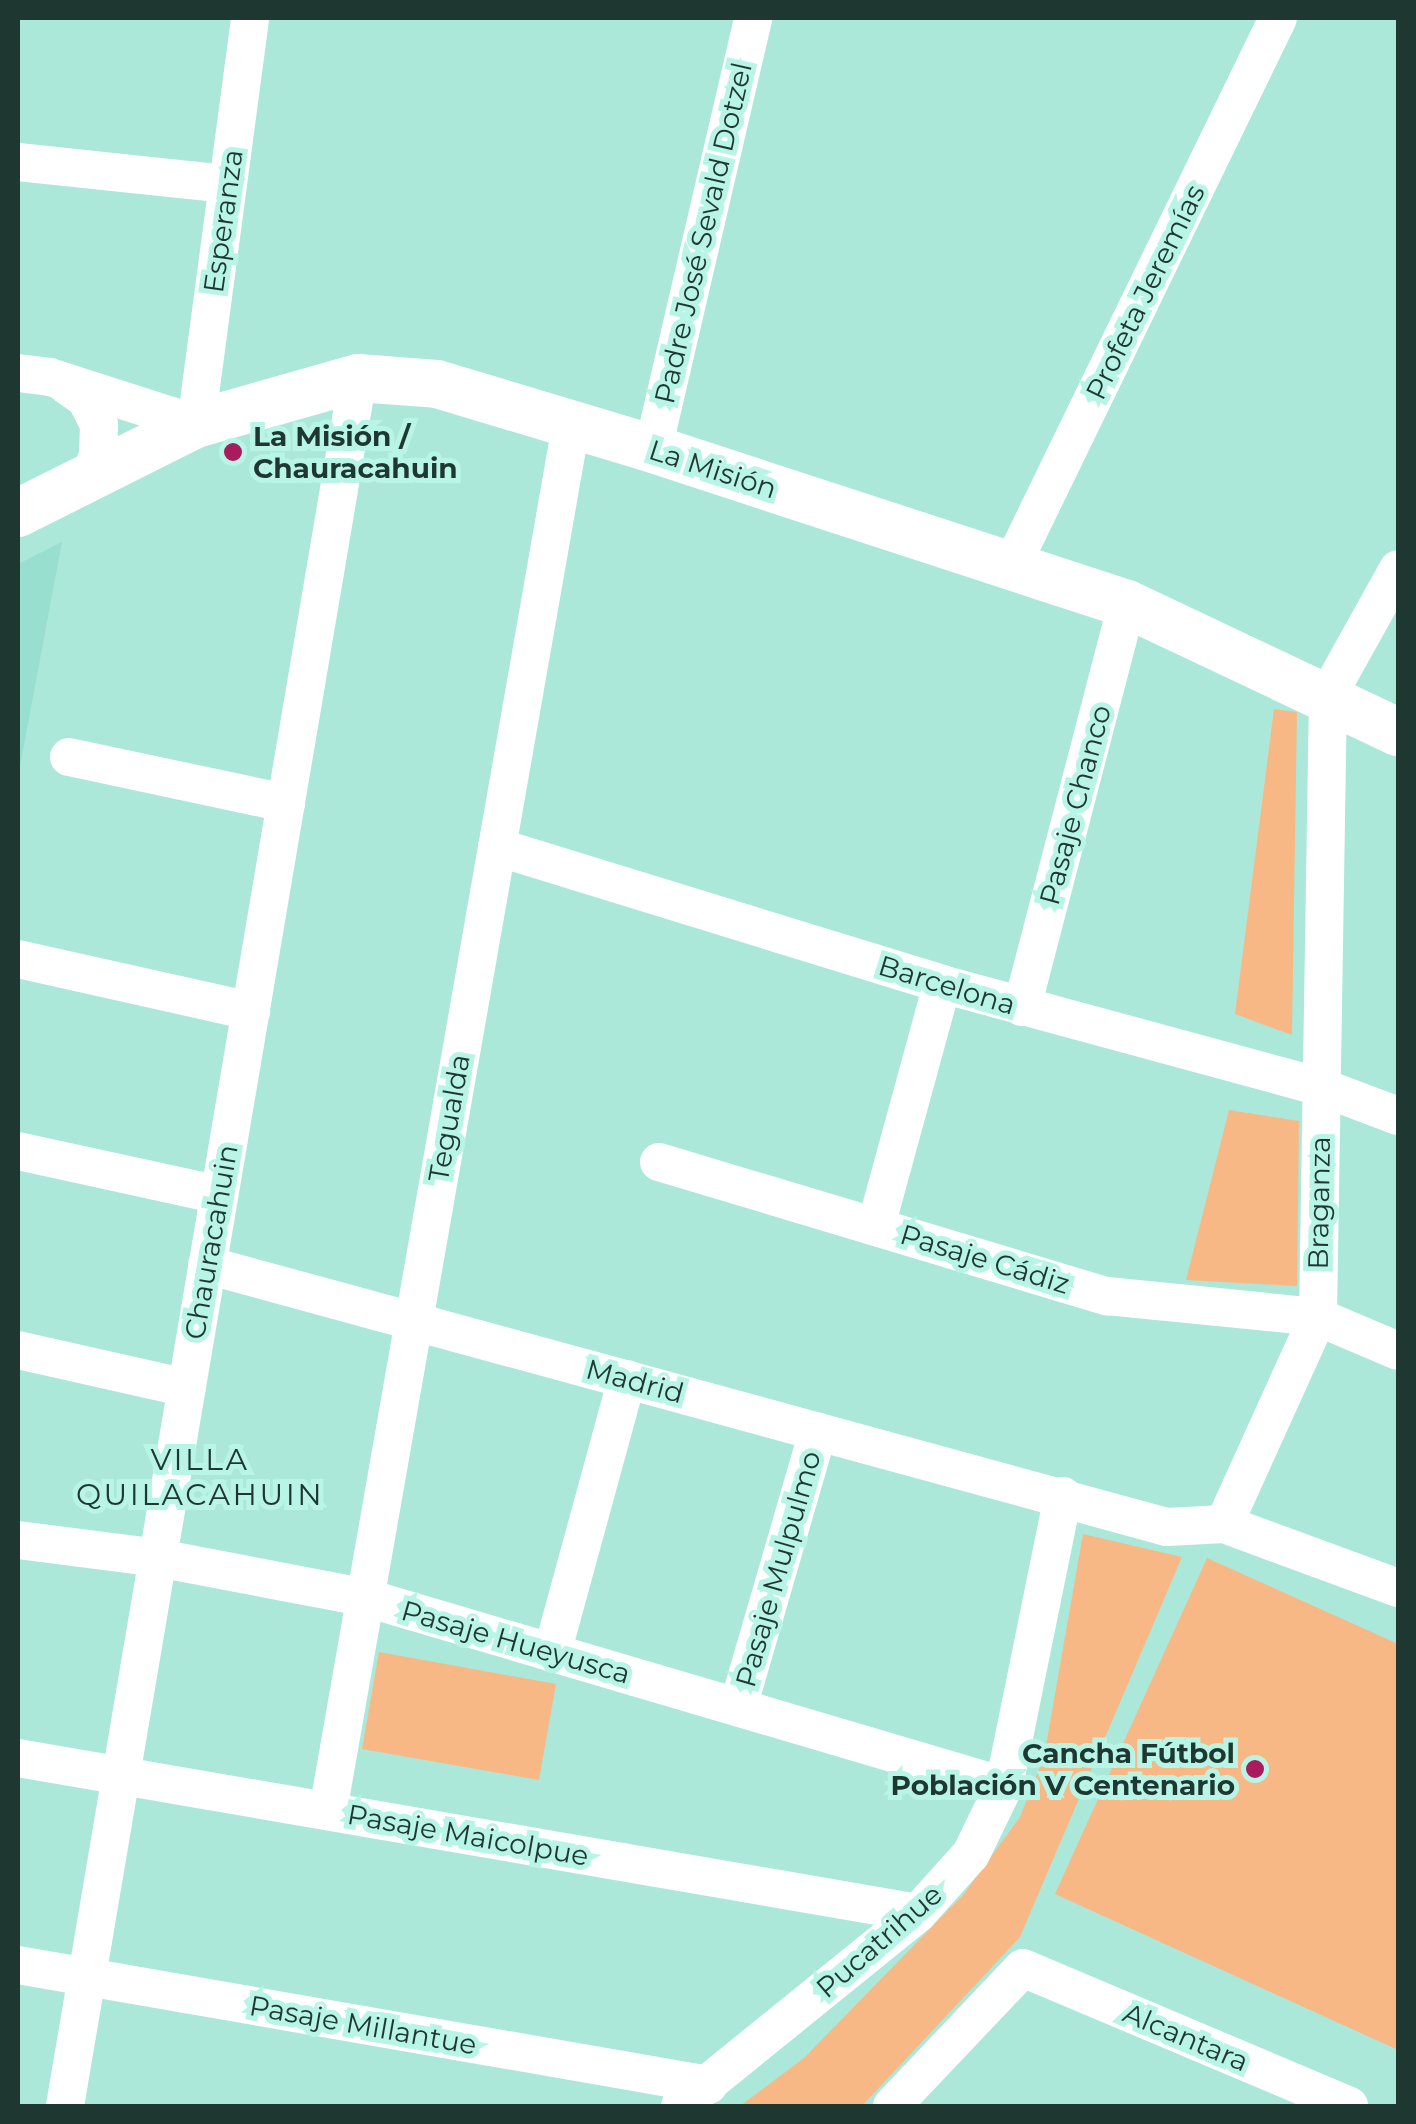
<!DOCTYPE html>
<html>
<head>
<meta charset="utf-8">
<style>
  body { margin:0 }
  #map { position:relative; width:1416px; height:2124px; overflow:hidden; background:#abe8da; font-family:Montserrat,sans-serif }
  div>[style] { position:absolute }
  .built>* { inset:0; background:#98dfcf }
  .green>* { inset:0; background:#f8b886 }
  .minor>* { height:38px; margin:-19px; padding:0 19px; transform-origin:19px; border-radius:19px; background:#fff }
  .tertiary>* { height:48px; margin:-24px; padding:0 24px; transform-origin:24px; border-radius:24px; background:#fff }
  .dots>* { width:28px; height:28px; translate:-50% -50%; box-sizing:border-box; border:5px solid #b8f5e7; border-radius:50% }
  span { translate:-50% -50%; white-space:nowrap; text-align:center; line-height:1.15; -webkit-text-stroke:10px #b8f5e7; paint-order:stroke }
  .street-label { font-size:28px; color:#1e3731 }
  .poi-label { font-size:28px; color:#1e3731; font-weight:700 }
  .left { translate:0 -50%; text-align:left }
  .right { translate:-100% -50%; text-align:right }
  .neighbourhood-label { font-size:30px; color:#1e3731; letter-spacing:2.5px }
  .frame { position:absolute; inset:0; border:20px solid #1e3731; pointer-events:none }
</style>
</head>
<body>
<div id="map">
  <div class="built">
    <div style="clip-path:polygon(62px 542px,18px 777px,18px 564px)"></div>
  </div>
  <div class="green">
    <div style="clip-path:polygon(1274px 709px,1297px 712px,1292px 1035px,1235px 1014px)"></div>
    <div style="clip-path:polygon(1229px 1110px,1299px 1121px,1297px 1286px,1186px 1280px)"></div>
    <div style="clip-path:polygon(1083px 1534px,1182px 1557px,1020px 1937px,862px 2106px,740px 2106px,804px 2058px,963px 1895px,1020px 1817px,1044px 1757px)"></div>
    <div style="clip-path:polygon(1207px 1558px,1398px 1644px,1398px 2050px,1055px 1894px)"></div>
    <div style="clip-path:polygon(379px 1652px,556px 1684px,539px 1780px,362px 1749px)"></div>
  </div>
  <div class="minor">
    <div style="left:18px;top:162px;width:211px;rotate:6deg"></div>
    <div style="left:18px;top:373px;width:32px;rotate:7deg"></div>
    <div style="left:50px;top:377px;width:153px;rotate:17.8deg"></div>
    <div style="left:196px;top:424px;width:410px;rotate:-82.4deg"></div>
    <div style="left:66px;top:385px;width:24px;rotate:35deg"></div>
    <div style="left:86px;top:399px;width:29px;rotate:63deg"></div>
    <div style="left:99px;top:425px;width:31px;rotate:92deg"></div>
    <div style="left:98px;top:456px;width:22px;rotate:114deg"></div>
    <div style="left:653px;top:449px;width:442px;rotate:-76.9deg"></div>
    <div style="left:1011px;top:567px;width:610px;rotate:-64.06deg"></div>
    <div style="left:69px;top:757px;width:222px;rotate:12deg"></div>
    <div style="left:497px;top:847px;width:466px;rotate:17.1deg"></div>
    <div style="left:942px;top:984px;width:393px;rotate:15.2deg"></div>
    <div style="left:1321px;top:1087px;width:82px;rotate:20.6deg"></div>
    <div style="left:18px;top:959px;width:239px;rotate:12.6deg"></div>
    <div style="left:1022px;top:1007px;width:416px;rotate:-75.4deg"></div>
    <div style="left:18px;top:1151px;width:206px;rotate:12.3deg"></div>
    <div style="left:659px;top:1162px;width:468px;rotate:16.7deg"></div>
    <div style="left:1107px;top:1296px;width:212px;rotate:5.7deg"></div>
    <div style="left:1318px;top:1317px;width:87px;rotate:23deg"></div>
    <div style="left:876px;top:1226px;width:251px;rotate:-74.7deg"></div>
    <div style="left:207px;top:1265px;width:995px;rotate:15.27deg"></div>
    <div style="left:1167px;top:1527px;width:57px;rotate:-3deg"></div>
    <div style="left:1224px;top:1524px;width:227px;rotate:-65.6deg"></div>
    <div style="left:1318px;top:1317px;width:622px;rotate:-89.08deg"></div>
    <div style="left:1328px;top:695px;width:144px;rotate:-60.9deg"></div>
    <div style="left:18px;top:1350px;width:173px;rotate:12.7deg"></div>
    <div style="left:1224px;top:1524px;width:185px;rotate:20.2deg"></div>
    <div style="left:18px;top:1540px;width:141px;rotate:7.3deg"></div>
    <div style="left:158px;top:1558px;width:213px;rotate:10.8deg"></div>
    <div style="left:367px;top:1598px;width:664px;rotate:16.44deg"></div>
    <div style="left:552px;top:1653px;width:284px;rotate:-74.7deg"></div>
    <div style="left:738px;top:1707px;width:287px;rotate:-73.8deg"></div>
    <div style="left:18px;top:1758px;width:913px;rotate:9.77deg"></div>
    <div style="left:328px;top:1811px;width:1406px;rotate:-80.05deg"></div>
    <div style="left:18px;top:1965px;width:701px;rotate:9.85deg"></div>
    <div style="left:65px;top:2106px;width:1753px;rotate:-80.38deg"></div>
    <div style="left:680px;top:2106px;width:306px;rotate:-39deg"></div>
    <div style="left:918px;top:1913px;width:79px;rotate:-48.1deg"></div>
    <div style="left:971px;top:1854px;width:76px;rotate:-64.1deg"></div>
    <div style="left:1004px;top:1786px;width:296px;rotate:-78.5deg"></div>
    <div style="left:892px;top:2106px;width:190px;rotate:-46.5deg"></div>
    <div style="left:1023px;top:1968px;width:354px;rotate:22.9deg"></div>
  </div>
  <div class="tertiary">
    <div style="left:18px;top:513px;width:199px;rotate:-26.6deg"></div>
    <div style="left:196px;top:424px;width:168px;rotate:-15.9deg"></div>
    <div style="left:358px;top:378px;width:79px;rotate:4.3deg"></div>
    <div style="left:437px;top:384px;width:226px;rotate:16.7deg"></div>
    <div style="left:653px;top:449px;width:499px;rotate:18.1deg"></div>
    <div style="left:1127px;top:604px;width:300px;rotate:25.3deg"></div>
  </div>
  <div class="dots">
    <div style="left:233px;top:452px;background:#a81b5d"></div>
    <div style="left:1255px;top:1769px;background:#a81b5d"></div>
  </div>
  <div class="street-label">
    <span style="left:223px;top:221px;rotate:-82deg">Esperanza</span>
    <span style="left:703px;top:233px;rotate:-77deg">Padre José Sevald Dotzel</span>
    <span style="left:1145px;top:292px;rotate:-64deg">Profeta Jeremías</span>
    <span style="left:713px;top:469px;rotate:18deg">La Misión</span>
    <span style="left:1075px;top:805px;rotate:-75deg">Pasaje Chanco</span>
    <span style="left:947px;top:985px;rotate:17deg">Barcelona</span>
    <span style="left:449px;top:1118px;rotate:-80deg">Tegualda</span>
    <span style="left:1319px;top:1203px;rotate:-89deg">Braganza</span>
    <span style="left:211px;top:1242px;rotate:-80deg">Chauracahuin</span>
    <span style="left:985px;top:1259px;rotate:17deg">Pasaje Cádiz</span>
    <span style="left:635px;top:1381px;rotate:15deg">Madrid</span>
    <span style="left:778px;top:1569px;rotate:-74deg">Pasaje Mulpulmo</span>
    <span style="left:516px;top:1642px;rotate:16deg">Pasaje Hueyusca</span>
    <span style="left:468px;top:1835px;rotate:10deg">Pasaje Maicolpue</span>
    <span style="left:879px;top:1941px;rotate:-41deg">Pucatrihue</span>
    <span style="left:363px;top:2025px;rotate:10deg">Pasaje Millantue</span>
    <span style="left:1186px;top:2037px;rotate:23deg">Alcantara</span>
  </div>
  <div class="poi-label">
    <span class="left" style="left:253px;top:452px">La Misión /<br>Chauracahuin</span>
    <span class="right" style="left:1235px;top:1769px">Cancha Fútbol<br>Población V Centenario</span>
  </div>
  <div class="neighbourhood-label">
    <span style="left:200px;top:1477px">VILLA<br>QUILACAHUIN</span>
  </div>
  <div class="frame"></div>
</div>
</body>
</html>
